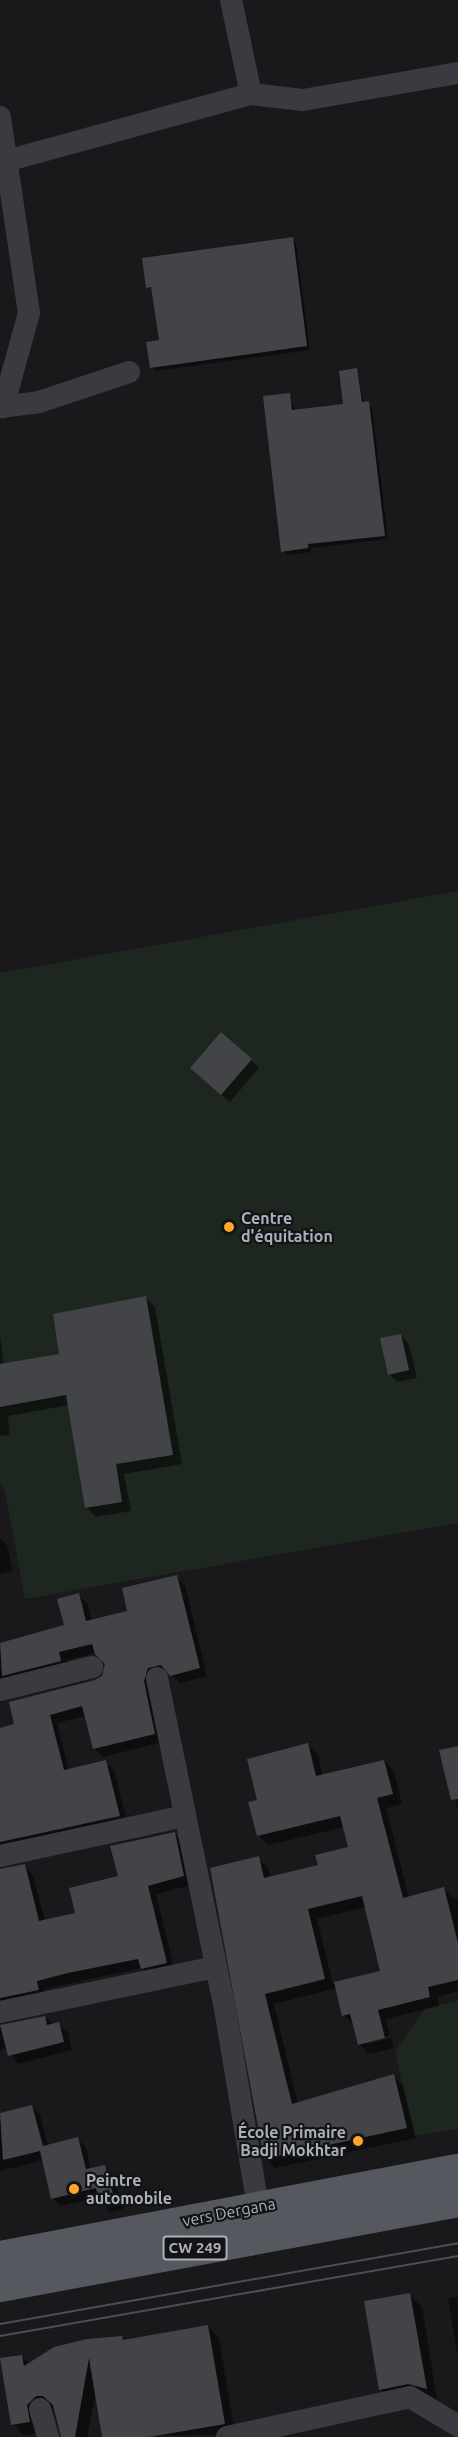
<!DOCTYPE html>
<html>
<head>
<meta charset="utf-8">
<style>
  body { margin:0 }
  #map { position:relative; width:458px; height:2437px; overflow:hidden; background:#19191b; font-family:Ubuntu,sans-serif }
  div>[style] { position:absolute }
  .green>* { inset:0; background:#1e271f }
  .shadow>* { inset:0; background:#0007 }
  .building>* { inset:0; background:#434448 }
  .street>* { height:22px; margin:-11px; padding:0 11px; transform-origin:11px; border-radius:11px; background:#393b40 }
  .primary>* { height:33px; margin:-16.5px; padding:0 16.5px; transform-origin:16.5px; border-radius:16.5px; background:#55585f }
  .tram>* { height:1.5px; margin:-0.75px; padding:0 0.75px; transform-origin:0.75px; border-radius:0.75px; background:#4c4f55 }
  .dots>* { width:16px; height:16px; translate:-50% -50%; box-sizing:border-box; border:3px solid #141416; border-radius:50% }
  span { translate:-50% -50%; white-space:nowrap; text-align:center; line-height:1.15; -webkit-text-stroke:4.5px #141416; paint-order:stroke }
  .shield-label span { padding:2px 4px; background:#141416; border:2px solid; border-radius:4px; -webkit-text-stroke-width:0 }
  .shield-label { font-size:15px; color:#aab1bb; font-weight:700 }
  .poi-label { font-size:16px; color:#aab1bb; font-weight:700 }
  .left { translate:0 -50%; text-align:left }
  .right { translate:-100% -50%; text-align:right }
  .street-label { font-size:16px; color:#aab1bb }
</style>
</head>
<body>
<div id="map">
  <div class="green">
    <div style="clip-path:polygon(458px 891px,458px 1523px,25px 1599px,5px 1492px,0 1481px,0 973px)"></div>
    <div style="clip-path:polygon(458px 2001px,458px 2129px,414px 2136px,395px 2051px,426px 2008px)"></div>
  </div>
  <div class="shadow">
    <div style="clip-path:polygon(292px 239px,296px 243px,310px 350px,155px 371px,151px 367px,160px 341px,153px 291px,148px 287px)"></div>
    <div style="clip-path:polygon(357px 370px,364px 403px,372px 407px,388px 539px,311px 548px,311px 552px,287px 555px,283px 551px,289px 394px,295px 411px,345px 405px)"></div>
    <div style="clip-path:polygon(251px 1060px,259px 1068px,230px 1102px,200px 1076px)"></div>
    <div style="clip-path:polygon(146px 1298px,155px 1307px,182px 1464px,124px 1474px,131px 1511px,96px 1517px,87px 1508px,69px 1405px,8px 1416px,10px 1435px,0 1436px,0 1336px,4px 1365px,61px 1355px)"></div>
    <div style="clip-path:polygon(401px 1335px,409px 1344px,417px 1378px,397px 1382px,389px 1374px)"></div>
    <div style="clip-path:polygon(0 1538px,7px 1545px,13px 1571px,0 1574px)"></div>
    <div style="clip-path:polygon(176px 1577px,185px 1585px,207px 1676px,180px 1683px,170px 1673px,156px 1677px,162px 1742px,103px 1757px,94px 1748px,86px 1716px,57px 1723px,69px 1771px,105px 1762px,114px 1770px,128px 1825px,0 1856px,0 1729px,16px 1725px,102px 1678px,106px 1663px,96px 1653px,67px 1660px,69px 1669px,0 1684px,0 1644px,66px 1626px,79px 1595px,88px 1604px,92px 1621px,129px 1612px)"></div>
    <div style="clip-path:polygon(evenodd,308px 1745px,318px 1755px,323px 1776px,384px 1761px,394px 1771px,402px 1804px,386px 1808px,409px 1898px,444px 1889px,454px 1899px,458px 1898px,458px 1991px,437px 1997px,439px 2006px,386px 2019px,390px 2035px,364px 2045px,391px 2038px,394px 2048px,369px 2054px,359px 2044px,354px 2026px,344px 2015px,337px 1988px,274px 2004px,298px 2104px,394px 2076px,403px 2086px,416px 2138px,275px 2168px,265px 2158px,258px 1858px,268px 1868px,271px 1878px,319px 1866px,350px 1849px,344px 1827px,268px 1845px,258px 1835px,259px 1801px,308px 1745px,366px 1907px,382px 1972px,333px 1984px,317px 1919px,366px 1907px)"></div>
    <div style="clip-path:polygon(458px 1746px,458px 1811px,441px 1751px)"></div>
    <div style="clip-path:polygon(174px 1834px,183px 1842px,192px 1885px,156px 1894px,175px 1972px,150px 1977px,142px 1968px,44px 1989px,47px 1998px,0 2012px,0 1869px,24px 1866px,33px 1875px,45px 1921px,77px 1914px)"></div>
    <div style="clip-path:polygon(45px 2018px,68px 2032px,72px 2050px,18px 2064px,7px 2048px,0 2050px,0 2026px)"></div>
    <div style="clip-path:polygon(32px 2107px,40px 2115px,48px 2146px,77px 2139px,86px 2147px,91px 2170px,104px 2166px,113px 2175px,123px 2209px,110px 2212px,100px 2197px,61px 2206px,53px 2198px,44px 2160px,0 2171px,0 2115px)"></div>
    <div style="clip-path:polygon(410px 2295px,422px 2307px,437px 2399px,421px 2395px,392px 2401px,381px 2389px)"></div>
    <div style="clip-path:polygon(458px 2297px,458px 2358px,448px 2298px)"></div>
    <div style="clip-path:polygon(208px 2327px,219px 2338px,235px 2434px,104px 2437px,96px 2391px,87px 2437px,62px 2437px,55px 2407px,41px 2411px,40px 2432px,24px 2435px,13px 2424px,22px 2356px,30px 2364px,122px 2337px,125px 2341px)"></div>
  </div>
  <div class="building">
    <div style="clip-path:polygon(293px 237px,307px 346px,150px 368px,146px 342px,159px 340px,151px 287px,146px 288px,142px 258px)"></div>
    <div style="clip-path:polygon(357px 368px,362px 402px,369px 401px,385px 536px,308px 544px,308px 548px,281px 552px,263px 396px,290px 393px,292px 410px,343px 404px,339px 371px)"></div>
    <div style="clip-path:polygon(221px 1032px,252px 1059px,221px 1095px,190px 1068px)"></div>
    <div style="clip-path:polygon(146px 1296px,173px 1455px,116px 1464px,122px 1502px,85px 1508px,66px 1395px,0 1407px,0 1364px,59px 1354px,53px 1314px)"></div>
    <div style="clip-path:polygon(401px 1334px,409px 1370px,388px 1375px,380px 1338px)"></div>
    <div style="clip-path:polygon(177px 1575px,200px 1668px,170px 1676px,161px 1665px,148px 1668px,144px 1681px,155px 1734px,93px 1749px,82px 1706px,50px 1715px,64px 1770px,106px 1760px,120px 1816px,0 1842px,0 1728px,14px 1724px,9px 1702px,95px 1680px,102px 1676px,105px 1664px,95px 1654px,92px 1644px,59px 1652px,61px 1661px,2px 1676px,0 1643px,64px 1625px,57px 1599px,79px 1593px,86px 1621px,127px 1611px,122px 1588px)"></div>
    <div style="clip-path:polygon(308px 1743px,316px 1776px,384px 1760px,393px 1794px,377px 1798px,403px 1898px,444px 1887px,458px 1943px,458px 1980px,428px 1987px,430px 1997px,378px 2010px,385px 2038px,358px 2045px,350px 2014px,342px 2016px,334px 1982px,380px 1971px,362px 1896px,308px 1909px,325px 1979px,265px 1994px,292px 2104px,394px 2074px,407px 2128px,264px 2159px,210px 1868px,259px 1856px,264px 1878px,318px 1865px,315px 1855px,348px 1847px,340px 1816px,257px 1836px,248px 1802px,257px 1800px,247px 1759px)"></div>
    <div style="clip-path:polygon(458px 1746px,458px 1799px,451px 1800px,439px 1750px)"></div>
    <div style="clip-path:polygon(175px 1832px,184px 1876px,148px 1886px,167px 1963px,141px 1969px,138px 1959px,68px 1973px,37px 1981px,39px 1990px,0 1998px,0 1869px,25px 1864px,39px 1921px,75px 1913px,69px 1888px,118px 1876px,110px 1846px)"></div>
    <div style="clip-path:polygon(45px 2016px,47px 2025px,59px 2022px,64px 2042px,8px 2056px,0 2025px)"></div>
    <div style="clip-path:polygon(32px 2105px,43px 2146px,78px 2137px,86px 2169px,105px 2165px,115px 2201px,100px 2204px,96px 2188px,51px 2199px,40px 2151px,3px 2160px,0 2113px)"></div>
    <div style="clip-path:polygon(410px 2293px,427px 2389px,408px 2384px,379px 2390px,364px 2301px)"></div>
    <div style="clip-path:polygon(208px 2325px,225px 2424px,149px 2437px,102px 2437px,89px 2358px,75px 2437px,61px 2437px,53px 2405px,43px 2396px,36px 2396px,27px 2405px,30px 2422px,11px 2425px,0 2358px,22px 2355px,24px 2366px,54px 2347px,87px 2339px,122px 2336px,123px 2340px)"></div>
  </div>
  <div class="street">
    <div style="left:251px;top:94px;width:52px;rotate:6.6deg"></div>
    <div style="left:303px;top:100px;width:157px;rotate:-9.9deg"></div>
    <div style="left:0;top:117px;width:198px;rotate:81.6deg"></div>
    <div style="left:29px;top:313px;width:98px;rotate:105.5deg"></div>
    <div style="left:6px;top:161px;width:254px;rotate:-15.3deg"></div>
    <div style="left:251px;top:94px;width:96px;rotate:-102deg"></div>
    <div style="left:0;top:407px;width:39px;rotate:-7deg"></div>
    <div style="left:39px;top:402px;width:95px;rotate:-18.4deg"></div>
    <div style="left:157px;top:1678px;width:338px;rotate:78.4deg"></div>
    <div style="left:225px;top:2009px;width:201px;rotate:80.5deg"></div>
    <div style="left:0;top:1690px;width:95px;rotate:-14deg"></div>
    <div style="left:0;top:1856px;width:189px;rotate:-12.2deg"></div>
    <div style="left:0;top:2012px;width:220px;rotate:-11.8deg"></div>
    <div style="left:40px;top:2409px;width:29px;rotate:74deg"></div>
    <div style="left:227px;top:2437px;width:187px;rotate:-12.3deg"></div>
    <div style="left:410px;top:2397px;width:56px;rotate:31.1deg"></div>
  </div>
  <div class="primary">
    <div style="left:0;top:2257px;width:466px;rotate:-10.8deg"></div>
    <div style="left:0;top:2285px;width:466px;rotate:-10.5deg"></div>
  </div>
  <div class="tram">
    <div style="left:0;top:2324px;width:465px;rotate:-10deg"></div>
    <div style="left:0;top:2336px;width:465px;rotate:-9.9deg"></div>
  </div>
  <div class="dots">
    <div style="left:229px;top:1227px;background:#fda62f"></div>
    <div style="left:358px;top:2141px;background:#fda62f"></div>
    <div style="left:74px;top:2189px;background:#fda62f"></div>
  </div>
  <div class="shield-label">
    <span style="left:195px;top:2248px">CW 249</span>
  </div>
  <div class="poi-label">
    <span class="left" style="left:241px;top:1227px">Centre<br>d'équitation</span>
    <span class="right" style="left:346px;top:2141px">École Primaire<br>Badji Mokhtar</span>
    <span class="left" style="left:86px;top:2189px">Peintre<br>automobile</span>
  </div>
  <div class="street-label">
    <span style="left:229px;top:2212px;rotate:-11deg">vers Dergana</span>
  </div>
</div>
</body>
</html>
